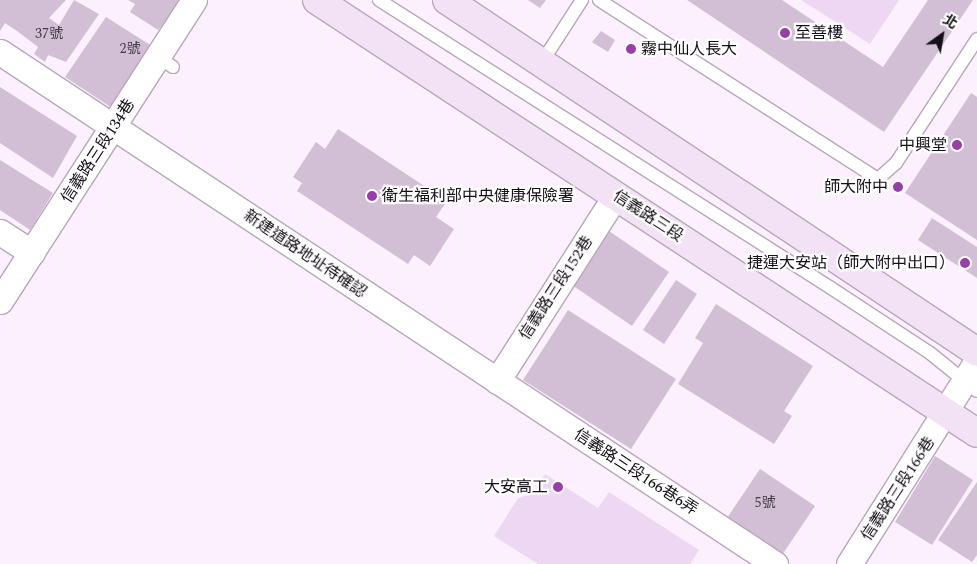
<!DOCTYPE html>
<html>
<head>
<meta charset="utf-8">
<style>
  body { margin:0 }
  #map { position:relative; width:977px; height:564px; overflow:hidden; background:#fcf0fe; font-family:Spectral,"Noto Sans TC",serif }
  div>[style] { position:absolute }
  .green>* { inset:0; background:#eed7f2 }
  .building>* { inset:0; background:#d2bfd5 }
  .roads { filter:drop-shadow(1px 0 #b9a6bc) drop-shadow(-1px 0 #b9a6bc) drop-shadow(0 1px #b9a6bc) drop-shadow(0 -1px #b9a6bc) }
  .lane>* { height:12px; margin:-6px; padding:0 6px; transform-origin:6px; border-radius:6px; background:#fff }
  .street>* { height:25px; margin:-12.5px; padding:0 12.5px; transform-origin:12.5px; border-radius:12.5px; background:#fff }
  .secondary>* { height:28px; margin:-14px; padding:0 14px; transform-origin:14px; border-radius:14px; background:#f3e2f6 }
  .dots>* { width:14px; height:14px; translate:-50% -50%; box-sizing:border-box; border:2px solid #fff; border-radius:50% }
  span { translate:-50% -50%; white-space:nowrap; text-align:center; line-height:1.15; -webkit-text-stroke:4.5px #fff; paint-order:stroke }
  .number-label { font-size:14px; color:#443b46 }
  .number-label span { -webkit-text-stroke-width:0 }
  .poi-label { font-size:16px; color:#150f17 }
  .left { translate:0 -50%; text-align:left }
  .right { translate:-100% -50%; text-align:right }
  .street-label { font-size:16px; color:#150f17 }
  .north { position:absolute; left:917px; top:10px; width:50px; height:50px; -webkit-text-stroke:4px #fff; paint-order:stroke; rotate:32deg; font-size:14px; font-weight:700; line-height:20px; text-align:center; color:#150f17 }
  .north::after { content:''; display:block; margin:auto; width:18px; height:22px; background:#150f17; clip-path:polygon(50% 0,100% 100%,50% 72%,0 100%) }
</style>
</head>
<body>
<div id="map">
  <div class="green">
    <div style="clip-path:polygon(801px 0,899px 0,870px 44px)"></div>
    <div style="clip-path:polygon(545px 474px,598px 508px,609px 492px,699px 550px,690px 564px,538px 564px,494px 536px,518px 498px,532px 494px)"></div>
  </div>
  <div class="building">
    <div style="clip-path:polygon(0 0,66px 0,49px 18px,59px 25px,74px 0,99px 14px,66px 62px,48px 55px,45px 62px,34px 54px,38px 47px,17px 31px,5px 23px,0 31px)"></div>
    <div style="clip-path:polygon(128px 0,187px 0,158px 30px,130px 12px,135px 4px)"></div>
    <div style="clip-path:polygon(528px 0,546px 0,540px 8px)"></div>
    <div style="clip-path:polygon(687px 0,782px 0,883px 67px,928px 0,973px 0,884px 132px)"></div>
    <div style="clip-path:polygon(106px 17px,155px 48px,115px 110px,65px 77px)"></div>
    <div style="clip-path:polygon(601px 31px,615px 40px,608px 52px,592px 42px)"></div>
    <div style="clip-path:polygon(0 87px,77px 136px,53px 178px,0 143px)"></div>
    <div style="clip-path:polygon(971px 93px,977px 97px,977px 240px,905px 193px)"></div>
    <div style="clip-path:polygon(338px 129px,447px 201px,436px 217px,454px 229px,430px 266px,414px 255px,408px 264px,297px 191px,302px 183px,293px 177px,316px 142px,325px 149px)"></div>
    <div style="clip-path:polygon(0 160px,53px 193px,30px 230px,0 210px)"></div>
    <div style="clip-path:polygon(932px 218px,977px 247px,977px 278px,918px 240px)"></div>
    <div style="clip-path:polygon(609px 231px,669px 272px,632px 326px,572px 285px)"></div>
    <div style="clip-path:polygon(676px 280px,697px 294px,664px 344px,643px 330px)"></div>
    <div style="clip-path:polygon(716px 304px,813px 366px,784px 411px,792px 416px,774px 444px,678px 384px,703px 343px,695px 338px)"></div>
    <div style="clip-path:polygon(568px 310px,676px 379px,631px 449px,523px 380px)"></div>
    <div style="clip-path:polygon(935px 456px,973px 480px,932px 545px,895px 522px)"></div>
    <div style="clip-path:polygon(760px 469px,815px 506px,780px 558px,725px 521px)"></div>
    <div style="clip-path:polygon(977px 482px,977px 555px,972px 562px,938px 540px)"></div>
  </div>
  <div class="roads">
    <div class="lane">
      <div style="left:379px;top:0;width:536px;rotate:32.5deg"></div>
      <div style="left:831px;top:288px;width:118px;rotate:33.3deg"></div>
      <div style="left:930px;top:353px;width:60px;rotate:39deg"></div>
      <div style="left:599px;top:0;width:331px;rotate:32.7deg"></div>
      <div style="left:878px;top:179px;width:24px;rotate:-42deg"></div>
      <div style="left:896px;top:163px;width:148px;rotate:-56.8deg"></div>
      <div style="left:158px;top:57px;width:18px;rotate:34deg"></div>
      <div style="left:542px;top:62px;width:74px;rotate:-57.2deg"></div>
    </div>
    <div class="street">
      <div style="left:0;top:52px;width:929px;rotate:33.45deg"></div>
      <div style="left:0;top:232px;width:38px;rotate:33deg"></div>
      <div style="left:0;top:301px;width:358px;rotate:-57.2deg"></div>
      <div style="left:497px;top:381px;width:221px;rotate:-57.4deg"></div>
      <div style="left:849px;top:564px;width:240px;rotate:-57.8deg"></div>
    </div>
    <div class="secondary">
      <div style="left:317px;top:0;width:789px;rotate:33.27deg"></div>
      <div style="left:447px;top:0;width:636px;rotate:33.59deg"></div>
    </div>
  </div>
  <div class="dots">
    <div style="left:785px;top:33px;background:#983ea9"></div>
    <div style="left:631px;top:49px;background:#983ea9"></div>
    <div style="left:957px;top:145px;background:#983ea9"></div>
    <div style="left:898px;top:187px;background:#983ea9"></div>
    <div style="left:372px;top:196px;background:#983ea9"></div>
    <div style="left:965px;top:263px;background:#983ea9"></div>
    <div style="left:558px;top:487px;background:#983ea9"></div>
  </div>
  <div class="number-label">
    <span style="left:49px;top:34px">37號</span>
    <span style="left:130px;top:49px">2號</span>
    <span style="left:765px;top:503px">5號</span>
  </div>
  <div class="poi-label">
    <span class="left" style="left:795px;top:33px">至善樓</span>
    <span class="left" style="left:641px;top:49px">霧中仙人長大</span>
    <span class="right" style="left:947px;top:145px">中興堂</span>
    <span class="right" style="left:888px;top:187px">師大附中</span>
    <span class="left" style="left:382px;top:196px">衛生福利部中央健康保險署</span>
    <span class="right" style="left:955px;top:263px">捷運大安站（師大附中出口）</span>
    <span class="right" style="left:548px;top:487px">大安高工</span>
  </div>
  <div class="street-label">
    <span style="left:98px;top:151px;rotate:-57deg">信義路三段134巷</span>
    <span style="left:648px;top:216px;rotate:33deg">信義路三段</span>
    <span style="left:305px;top:254px;rotate:34deg">新建道路地址待確認</span>
    <span style="left:556px;top:288px;rotate:-57deg">信義路三段152巷</span>
    <span style="left:636px;top:472px;rotate:33deg">信義路三段166巷6弄</span>
    <span style="left:898px;top:489px;rotate:-57deg">信義路三段166巷</span>
  </div>
  <div class="north">北</div>
</div>
</body>
</html>
